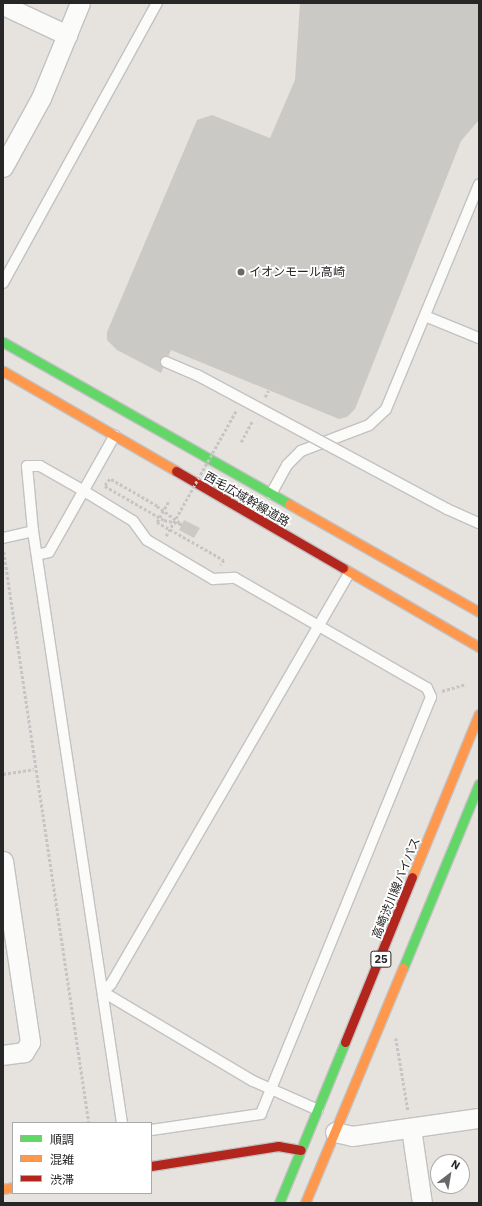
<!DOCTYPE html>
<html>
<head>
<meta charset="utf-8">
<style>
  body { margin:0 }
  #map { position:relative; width:482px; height:1206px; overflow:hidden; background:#e6e3de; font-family:"IBM Plex Sans","Noto Sans JP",sans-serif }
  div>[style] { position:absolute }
  .building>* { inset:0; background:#cbc9c5 }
  .path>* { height:2.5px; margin-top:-1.25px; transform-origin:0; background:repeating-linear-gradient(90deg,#c6c5c5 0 3px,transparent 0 5px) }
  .roads { filter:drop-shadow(1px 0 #c3c2c3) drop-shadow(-1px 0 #c3c2c3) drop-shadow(0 1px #c3c2c3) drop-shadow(0 -1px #c3c2c3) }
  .lane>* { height:10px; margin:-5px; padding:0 5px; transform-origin:5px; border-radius:5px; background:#fbfbfa }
  .street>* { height:19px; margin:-9.5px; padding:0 9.5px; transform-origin:9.5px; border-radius:9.5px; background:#fbfbfa }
  .fast>* { height:9px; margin:-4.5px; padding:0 4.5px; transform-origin:4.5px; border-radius:4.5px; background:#63d668 }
  .slow>* { height:9px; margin:-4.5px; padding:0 4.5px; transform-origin:4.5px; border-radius:4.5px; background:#ff974d }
  .jam>* { height:9px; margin:-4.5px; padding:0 4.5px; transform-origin:4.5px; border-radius:4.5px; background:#b3261e }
  .path-bridge>* { height:2.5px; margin-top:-1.25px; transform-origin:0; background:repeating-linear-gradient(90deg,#c6c5c5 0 3px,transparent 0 5px) }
  .bridges { filter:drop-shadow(1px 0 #c3c2c3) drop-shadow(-1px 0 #c3c2c3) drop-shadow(0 1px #c3c2c3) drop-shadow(0 -1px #c3c2c3) }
  .lane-bridge>* { height:10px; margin:-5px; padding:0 5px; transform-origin:5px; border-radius:5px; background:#fbfbfa }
  .dots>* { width:11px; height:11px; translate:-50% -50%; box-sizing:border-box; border:2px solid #fff; border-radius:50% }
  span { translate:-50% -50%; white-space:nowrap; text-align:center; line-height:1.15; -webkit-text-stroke:3.5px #fff; paint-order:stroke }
  .shield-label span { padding:1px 3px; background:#fff; border:1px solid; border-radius:3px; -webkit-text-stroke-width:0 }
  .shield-label { font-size:11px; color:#272727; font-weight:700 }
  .poi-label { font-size:12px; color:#272727 }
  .left { translate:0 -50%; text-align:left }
  .street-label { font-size:12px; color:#272727 }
  .frame { position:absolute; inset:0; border:4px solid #272727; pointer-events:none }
  .legend { position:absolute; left:12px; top:1122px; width:140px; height:72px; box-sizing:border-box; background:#fff; border:1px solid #a9a9a9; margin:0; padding:5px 7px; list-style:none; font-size:12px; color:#272727 }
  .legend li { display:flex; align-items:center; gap:8px; height:20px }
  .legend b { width:20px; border:1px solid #a9a9a9 }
  .north { position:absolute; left:430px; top:1154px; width:40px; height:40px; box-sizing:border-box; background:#fff; border:1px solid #a9a9a9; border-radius:50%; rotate:31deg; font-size:11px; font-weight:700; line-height:16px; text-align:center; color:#272727 }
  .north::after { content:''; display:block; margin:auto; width:14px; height:18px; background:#6a6967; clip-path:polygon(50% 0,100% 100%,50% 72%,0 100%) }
</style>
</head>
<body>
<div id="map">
  <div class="building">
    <div style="clip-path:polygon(300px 3px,479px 3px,479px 120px,461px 141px,355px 409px,347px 417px,339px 419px,171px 350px,161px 373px,117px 350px,107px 340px,107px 332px,197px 120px,212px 115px,270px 138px,295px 80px)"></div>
    <div style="clip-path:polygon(184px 520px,200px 528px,194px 538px,179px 530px)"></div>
  </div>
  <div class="path">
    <div style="left:265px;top:397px;width:7px;rotate:-63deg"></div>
    <div style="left:241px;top:442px;width:24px;rotate:-62deg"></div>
    <div style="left:157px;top:506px;width:31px;rotate:36deg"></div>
    <div style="left:157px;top:522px;width:77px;rotate:29.6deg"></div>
    <div style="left:224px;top:560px;width:6px;rotate:121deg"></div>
    <div style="left:157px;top:522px;width:25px;rotate:-61deg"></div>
    <div style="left:4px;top:552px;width:577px;rotate:81.53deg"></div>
    <div style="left:442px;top:691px;width:25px;rotate:-16deg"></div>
    <div style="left:3px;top:774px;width:31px;rotate:-9deg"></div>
    <div style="left:396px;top:1038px;width:73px;rotate:80.5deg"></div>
  </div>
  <div class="roads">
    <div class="lane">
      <div style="left:3px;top:283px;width:320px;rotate:-61.2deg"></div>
      <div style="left:425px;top:316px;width:58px;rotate:22.2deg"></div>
      <div style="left:271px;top:494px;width:33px;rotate:-61deg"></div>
      <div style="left:287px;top:465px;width:20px;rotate:-45deg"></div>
      <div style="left:301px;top:451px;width:73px;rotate:-20.9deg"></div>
      <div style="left:369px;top:425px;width:23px;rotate:-43deg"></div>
      <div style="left:386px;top:409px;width:243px;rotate:-67.5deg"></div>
      <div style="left:3px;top:538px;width:31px;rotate:-13deg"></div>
      <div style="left:37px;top:555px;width:12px;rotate:-14deg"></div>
      <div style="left:49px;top:552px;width:134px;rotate:-60.6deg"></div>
      <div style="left:103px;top:992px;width:11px;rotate:-45deg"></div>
      <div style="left:111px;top:984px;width:475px;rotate:-59.9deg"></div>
      <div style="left:103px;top:992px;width:174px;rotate:30.7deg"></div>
      <div style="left:253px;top:1081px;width:71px;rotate:24deg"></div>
      <div style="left:122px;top:1123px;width:599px;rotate:-98.55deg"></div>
      <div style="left:33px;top:531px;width:65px;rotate:-95.3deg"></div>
      <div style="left:27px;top:466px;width:13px"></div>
      <div style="left:40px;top:466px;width:51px;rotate:29.6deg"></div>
      <div style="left:84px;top:491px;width:57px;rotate:31.5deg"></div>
      <div style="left:133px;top:521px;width:24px;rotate:54deg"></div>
      <div style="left:147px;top:540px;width:77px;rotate:30.6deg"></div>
      <div style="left:213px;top:579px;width:22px;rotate:-3deg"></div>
      <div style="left:235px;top:578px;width:221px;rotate:29.8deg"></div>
      <div style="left:427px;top:688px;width:10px;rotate:66deg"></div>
      <div style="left:431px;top:697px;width:450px;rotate:112.2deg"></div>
      <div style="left:261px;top:1114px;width:111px;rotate:171.7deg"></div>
    </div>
    <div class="street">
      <div style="left:3px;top:5px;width:71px;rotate:25.1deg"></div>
      <div style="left:3px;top:167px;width:79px;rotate:-61.2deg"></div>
      <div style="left:41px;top:98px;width:103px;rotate:-67.7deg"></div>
      <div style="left:3px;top:861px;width:183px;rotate:81.5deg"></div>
      <div style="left:30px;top:1042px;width:12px;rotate:121deg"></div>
      <div style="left:24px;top:1052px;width:21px;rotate:172deg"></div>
      <div style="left:411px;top:1128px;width:76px;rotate:81.7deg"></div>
      <div style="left:335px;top:1132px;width:17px;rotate:13deg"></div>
      <div style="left:352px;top:1136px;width:128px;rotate:-8.1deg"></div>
    </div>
    <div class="fast">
      <div style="left:3px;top:342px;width:329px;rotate:29.5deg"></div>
      <div style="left:403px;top:968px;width:199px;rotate:-67.6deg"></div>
      <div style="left:279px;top:1203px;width:174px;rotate:-67.7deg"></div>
    </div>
    <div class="slow">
      <div style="left:3px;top:371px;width:200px;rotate:30deg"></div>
      <div style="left:289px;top:504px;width:219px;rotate:29.6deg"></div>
      <div style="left:343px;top:568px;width:157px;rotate:30.2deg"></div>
      <div style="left:412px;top:877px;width:176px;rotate:-67.7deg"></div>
      <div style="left:3px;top:1189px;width:10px;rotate:-11deg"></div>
      <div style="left:305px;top:1203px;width:255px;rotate:-67.4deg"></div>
    </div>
    <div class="jam">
      <div style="left:176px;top:471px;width:193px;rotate:30.1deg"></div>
      <div style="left:345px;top:1042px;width:178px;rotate:-67.9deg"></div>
      <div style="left:151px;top:1166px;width:129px;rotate:-8.9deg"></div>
      <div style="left:278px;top:1146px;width:23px;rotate:10deg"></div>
    </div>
  </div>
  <div class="path-bridge">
    <div style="left:157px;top:506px;width:54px;rotate:-150.1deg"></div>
    <div style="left:110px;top:479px;width:9px;rotate:126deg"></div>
    <div style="left:105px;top:486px;width:68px;rotate:30deg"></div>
    <div style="left:164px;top:520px;width:18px;rotate:13deg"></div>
    <div style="left:166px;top:536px;width:143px;rotate:-60.8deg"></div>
  </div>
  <div class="bridges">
    <div class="lane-bridge">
      <div style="left:166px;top:362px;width:34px;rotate:23deg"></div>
      <div style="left:197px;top:375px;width:284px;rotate:28.2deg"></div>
      <div style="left:447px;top:509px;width:35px;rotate:24deg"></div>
    </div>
  </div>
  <div class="dots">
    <div style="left:241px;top:272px;background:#6a6967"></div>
  </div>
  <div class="shield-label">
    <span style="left:381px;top:959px">25</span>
  </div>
  <div class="poi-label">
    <span class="left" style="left:249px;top:272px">イオンモール高崎</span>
  </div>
  <div class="street-label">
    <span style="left:247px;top:499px;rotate:30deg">西毛広域幹線道路</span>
    <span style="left:396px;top:888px;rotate:-68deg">高崎渋川線バイパス</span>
  </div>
  <div class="frame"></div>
  <ul class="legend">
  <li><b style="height:5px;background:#63d668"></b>順調</li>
  <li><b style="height:5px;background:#ff974d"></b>混雑</li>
  <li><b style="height:5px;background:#b3261e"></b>渋滞</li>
  </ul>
  <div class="north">N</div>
</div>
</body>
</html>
